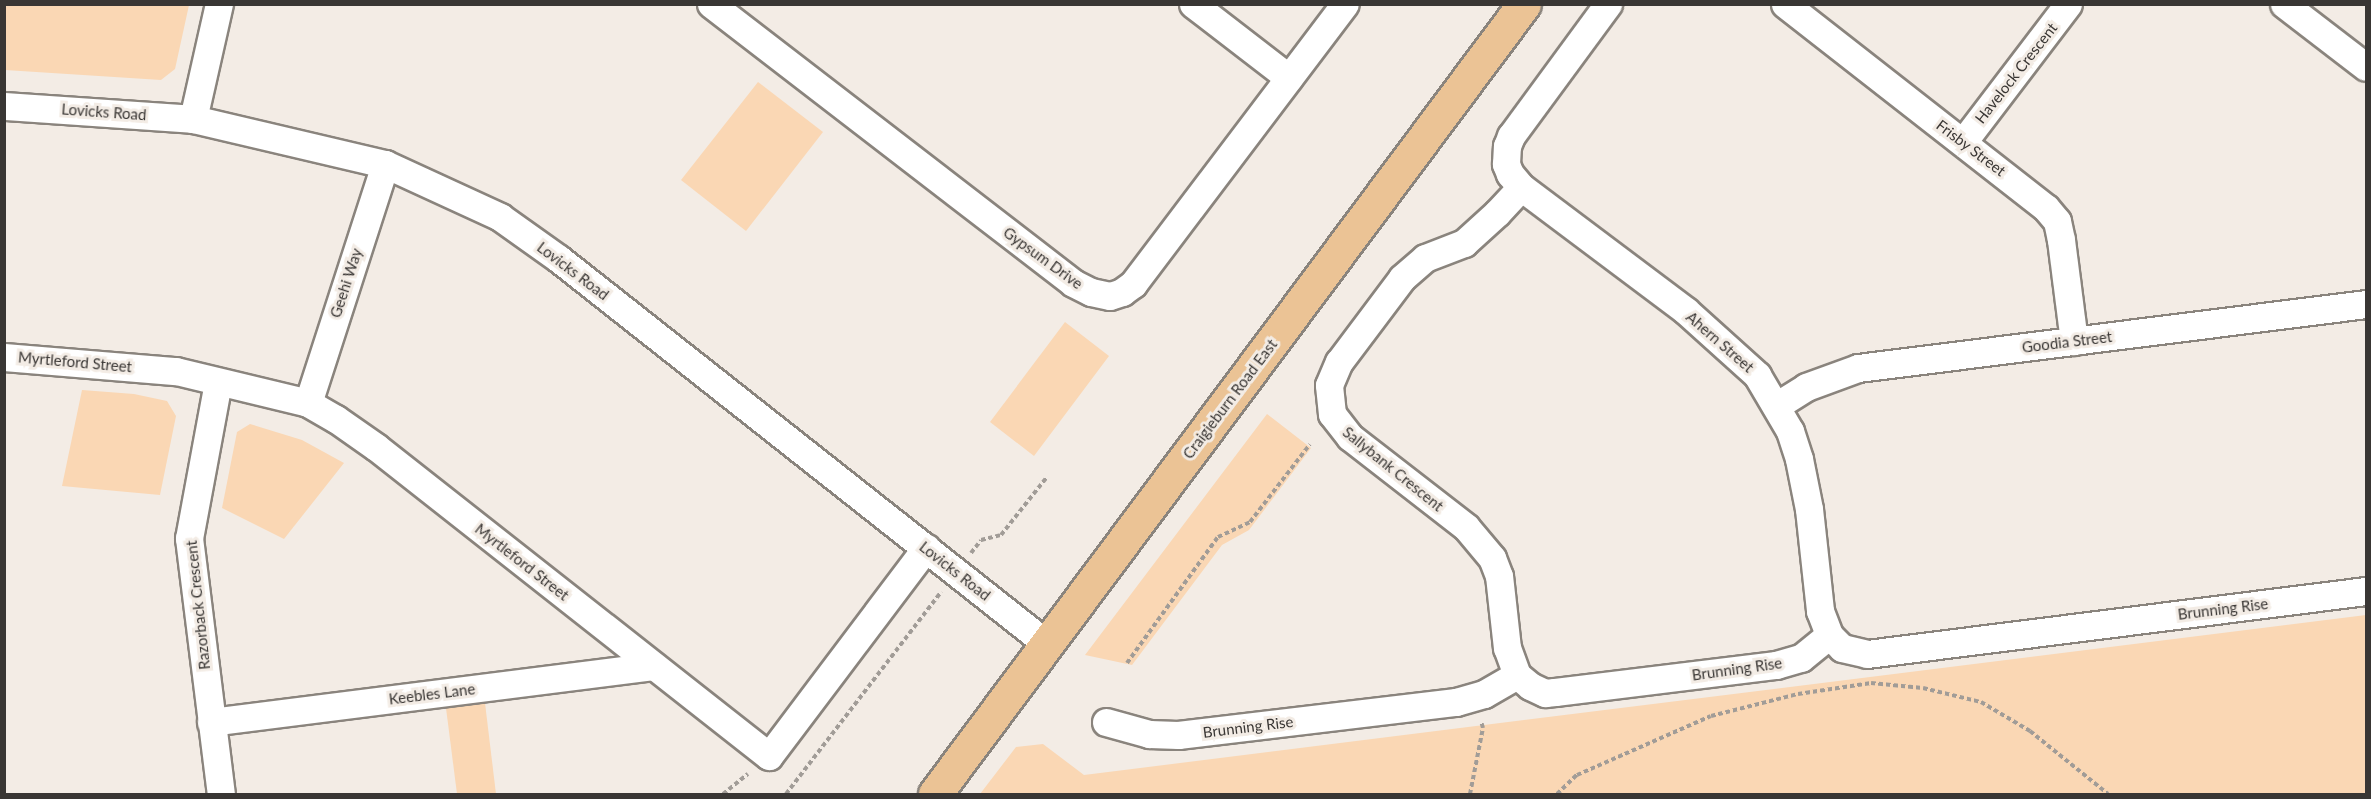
<!DOCTYPE html>
<html>
<head>
<meta charset="utf-8">
<style>
  body { margin:0 }
  #map { position:relative; width:2371px; height:799px; overflow:hidden; background:#f3ece5; font-family:Lato,sans-serif }
  div>[style] { position:absolute }
  .green>* { inset:0; background:#fad7b4 }
  .path>* { height:4px; margin-top:-2px; transform-origin:0; background:repeating-linear-gradient(90deg,#a19c97 0 4.5px,transparent 0 7.5px) }
  .roads { filter:drop-shadow(2px 0 #8a847d) drop-shadow(-2px 0 #8a847d) drop-shadow(0 2px #8a847d) drop-shadow(0 -2px #8a847d) }
  .minor>* { height:27px; margin:-13.5px; padding:0 13.5px; transform-origin:13.5px; border-radius:13.5px; background:#fff }
  .major>* { height:33px; margin:-16.5px; padding:0 16.5px; transform-origin:16.5px; border-radius:16.5px; background:#ebc395 }
  span { translate:-50% -50%; white-space:nowrap; text-align:center; line-height:1.15; -webkit-text-stroke:6px #f3ece5; paint-order:stroke }
  .street-label { font-size:15px; color:#393634 }
  .frame { position:absolute; inset:0; border:6px solid #393634; pointer-events:none }
</style>
</head>
<body>
<div id="map">
  <div class="green">
    <div style="clip-path:polygon(4px 5px,5px 4px,189px 5px,175px 69px,161px 80px,5px 70px)"></div>
    <div style="clip-path:polygon(758px 82px,823px 132px,746px 231px,681px 180px)"></div>
    <div style="clip-path:polygon(1065px 322px,1109px 356px,1034px 456px,990px 422px)"></div>
    <div style="clip-path:polygon(82px 390px,134px 394px,167px 401px,176px 416px,160px 495px,62px 486px)"></div>
    <div style="clip-path:polygon(1267px 414px,1311px 448px,1249px 530px,1222px 545px,1132px 665px,1085px 655px)"></div>
    <div style="clip-path:polygon(250px 424px,302px 440px,344px 463px,284px 539px,222px 508px,237px 432px)"></div>
    <div style="clip-path:polygon(2366px 615px,2366px 794px,980px 794px,1016px 747px,1043px 744px,1084px 775px)"></div>
    <div style="clip-path:polygon(485px 703px,496px 794px,457px 794px,446px 708px)"></div>
  </div>
  <div class="path">
    <div style="left:971px;top:553px;width:16px;rotate:-52deg"></div>
    <div style="left:981px;top:540px;width:21px;rotate:-14deg"></div>
    <div style="left:1001px;top:535px;width:74px;rotate:-51.6deg"></div>
    <div style="left:1127px;top:663px;width:155px;rotate:-54.2deg"></div>
    <div style="left:1218px;top:537px;width:35px;rotate:-25deg"></div>
    <div style="left:1250px;top:522px;width:98px;rotate:-52.4deg"></div>
    <div style="left:723px;top:794px;width:32px;rotate:-39deg"></div>
    <div style="left:786px;top:794px;width:255px;rotate:-52.5deg"></div>
    <div style="left:1470px;top:794px;width:67px;rotate:-78.9deg"></div>
    <div style="left:1483px;top:728px;width:7px;rotate:-106deg"></div>
    <div style="left:1557px;top:794px;width:28px;rotate:-44deg"></div>
    <div style="left:1577px;top:775px;width:146px;rotate:-23.8deg"></div>
    <div style="left:1711px;top:716px;width:90px;rotate:-14.2deg"></div>
    <div style="left:1798px;top:694px;width:74px;rotate:-8.6deg"></div>
    <div style="left:1871px;top:683px;width:52px;rotate:5.5deg"></div>
    <div style="left:1923px;top:688px;width:60px;rotate:13.6deg"></div>
    <div style="left:1981px;top:702px;width:57px;rotate:30.6deg"></div>
    <div style="left:2030px;top:731px;width:100px;rotate:38.9deg"></div>
  </div>
  <div class="roads">
    <div class="minor">
      <div style="left:711px;top:4px;width:457px;rotate:37.6deg"></div>
      <div style="left:1073px;top:283px;width:20px;rotate:27deg"></div>
      <div style="left:1091px;top:292px;width:19px;rotate:12deg"></div>
      <div style="left:1110px;top:296px;width:13px;rotate:-18deg"></div>
      <div style="left:1122px;top:292px;width:14px;rotate:-36deg"></div>
      <div style="left:1133px;top:284px;width:351px;rotate:-52.9deg"></div>
      <div style="left:1193px;top:4px;width:121px;rotate:37.6deg"></div>
      <div style="left:1785px;top:4px;width:331px;rotate:38deg"></div>
      <div style="left:2046px;top:208px;width:17px;rotate:50deg"></div>
      <div style="left:2057px;top:221px;width:19px;rotate:78deg"></div>
      <div style="left:2061px;top:240px;width:102px;rotate:82.7deg"></div>
      <div style="left:2284px;top:4px;width:103px;rotate:37.5deg"></div>
      <div style="left:4px;top:106px;width:189px;rotate:3.9deg"></div>
      <div style="left:193px;top:119px;width:197px;rotate:13.2deg"></div>
      <div style="left:385px;top:164px;width:127px;rotate:24.7deg"></div>
      <div style="left:500px;top:217px;width:72px;rotate:35.4deg"></div>
      <div style="left:559px;top:259px;width:622px;rotate:38.27deg"></div>
      <div style="left:193px;top:119px;width:118px;rotate:-77.3deg"></div>
      <div style="left:1963px;top:142px;width:173px;rotate:-52.7deg"></div>
      <div style="left:1521px;top:187px;width:206px;rotate:36.9deg"></div>
      <div style="left:1686px;top:311px;width:96px;rotate:42deg"></div>
      <div style="left:1757px;top:375px;width:65px;rotate:59.5deg"></div>
      <div style="left:1790px;top:431px;width:29px;rotate:72deg"></div>
      <div style="left:1799px;top:459px;width:51px;rotate:78.7deg"></div>
      <div style="left:1809px;top:509px;width:103px;rotate:83.8deg"></div>
      <div style="left:1820px;top:611px;width:26px;rotate:69deg"></div>
      <div style="left:4px;top:357px;width:173px;rotate:4.7deg"></div>
      <div style="left:176px;top:371px;width:136px;rotate:13.6deg"></div>
      <div style="left:308px;top:403px;width:32px;rotate:30deg"></div>
      <div style="left:336px;top:419px;width:49px;rotate:35deg"></div>
      <div style="left:376px;top:447px;width:500px;rotate:38.2deg"></div>
      <div style="left:769px;top:756px;width:261px;rotate:-53deg"></div>
      <div style="left:218px;top:382px;width:159px;rotate:100.5deg"></div>
      <div style="left:189px;top:538px;width:258px;rotate:82.9deg"></div>
      <div style="left:308px;top:403px;width:251px;rotate:-72.1deg"></div>
      <div style="left:1776px;top:406px;width:36px;rotate:-32deg"></div>
      <div style="left:1806px;top:387px;width:55px;rotate:-20.1deg"></div>
      <div style="left:1858px;top:368px;width:512px;rotate:-7.18deg"></div>
      <div style="left:1517px;top:675px;width:29px;rotate:-110deg"></div>
      <div style="left:1507px;top:648px;width:72px;rotate:-96.3deg"></div>
      <div style="left:1499px;top:576px;width:19px;rotate:-111deg"></div>
      <div style="left:1492px;top:558px;width:40px;rotate:-130deg"></div>
      <div style="left:1466px;top:527px;width:147px;rotate:-142.2deg"></div>
      <div style="left:1350px;top:437px;width:29px;rotate:-128deg"></div>
      <div style="left:1332px;top:414px;width:29px;rotate:-96deg"></div>
      <div style="left:1329px;top:385px;width:25px;rotate:-67deg"></div>
      <div style="left:1339px;top:362px;width:105px;rotate:-53.1deg"></div>
      <div style="left:1402px;top:278px;width:30px;rotate:-41deg"></div>
      <div style="left:1425px;top:258px;width:42px;rotate:-21deg"></div>
      <div style="left:1464px;top:243px;width:45px;rotate:-42.3deg"></div>
      <div style="left:1497px;top:213px;width:35px;rotate:-47deg"></div>
      <div style="left:1521px;top:187px;width:17px;rotate:-130deg"></div>
      <div style="left:1510px;top:174px;width:11px;rotate:-112deg"></div>
      <div style="left:1506px;top:164px;width:18px;rotate:-87deg"></div>
      <div style="left:1507px;top:146px;width:11px;rotate:-68deg"></div>
      <div style="left:1511px;top:136px;width:164px;rotate:-53.7deg"></div>
      <div style="left:211px;top:722px;width:446px;rotate:-7.2deg"></div>
      <div style="left:1106px;top:722px;width:45px;rotate:15.6deg"></div>
      <div style="left:1149px;top:734px;width:29px;rotate:2deg"></div>
      <div style="left:1178px;top:735px;width:280px;rotate:-6.8deg"></div>
      <div style="left:1456px;top:702px;width:29px;rotate:-16deg"></div>
      <div style="left:1484px;top:694px;width:38px;rotate:-30deg"></div>
      <div style="left:1517px;top:675px;width:17px;rotate:40deg"></div>
      <div style="left:1530px;top:686px;width:17px;rotate:25deg"></div>
      <div style="left:1545px;top:693px;width:10px;rotate:-6deg"></div>
      <div style="left:1555px;top:692px;width:223px;rotate:-7deg"></div>
      <div style="left:1776px;top:665px;width:26px;rotate:-16deg"></div>
      <div style="left:1801px;top:658px;width:36px;rotate:-39deg"></div>
      <div style="left:1829px;top:635px;width:18px;rotate:45deg"></div>
      <div style="left:1842px;top:648px;width:26px;rotate:13deg"></div>
      <div style="left:1867px;top:654px;width:503px;rotate:-7.2deg"></div>
    </div>
    <div class="major">
      <div style="left:935px;top:794px;width:985px;rotate:-53.29deg"></div>
    </div>
  </div>
  <div class="street-label">
    <span style="left:2016px;top:73px;rotate:-52deg">Havelock Crescent</span>
    <span style="left:104px;top:112px;rotate:4deg">Lovicks Road</span>
    <span style="left:1971px;top:148px;rotate:37deg">Frisby Street</span>
    <span style="left:1043px;top:258px;rotate:36deg">Gypsum Drive</span>
    <span style="left:573px;top:271px;rotate:37deg">Lovicks Road</span>
    <span style="left:346px;top:283px;rotate:-72deg">Geehi Way</span>
    <span style="left:1720px;top:342px;rotate:41deg">Ahern Street</span>
    <span style="left:2067px;top:342px;rotate:-7deg">Goodia Street</span>
    <span style="left:75px;top:362px;rotate:5deg">Myrtleford Street</span>
    <span style="left:1230px;top:399px;rotate:-53deg">Craigieburn Road East</span>
    <span style="left:1393px;top:469px;rotate:39deg">Sallybank Crescent</span>
    <span style="left:522px;top:562px;rotate:38deg">Myrtleford Street</span>
    <span style="left:955px;top:571px;rotate:38deg">Lovicks Road</span>
    <span style="left:198px;top:605px;rotate:-96deg">Razorback Crescent</span>
    <span style="left:2223px;top:609px;rotate:-7deg">Brunning Rise</span>
    <span style="left:1737px;top:669px;rotate:-8deg">Brunning Rise</span>
    <span style="left:432px;top:694px;rotate:-7deg">Keebles Lane</span>
    <span style="left:1248px;top:727px;rotate:-7deg">Brunning Rise</span>
  </div>
  <div class="frame"></div>
</div>
</body>
</html>
